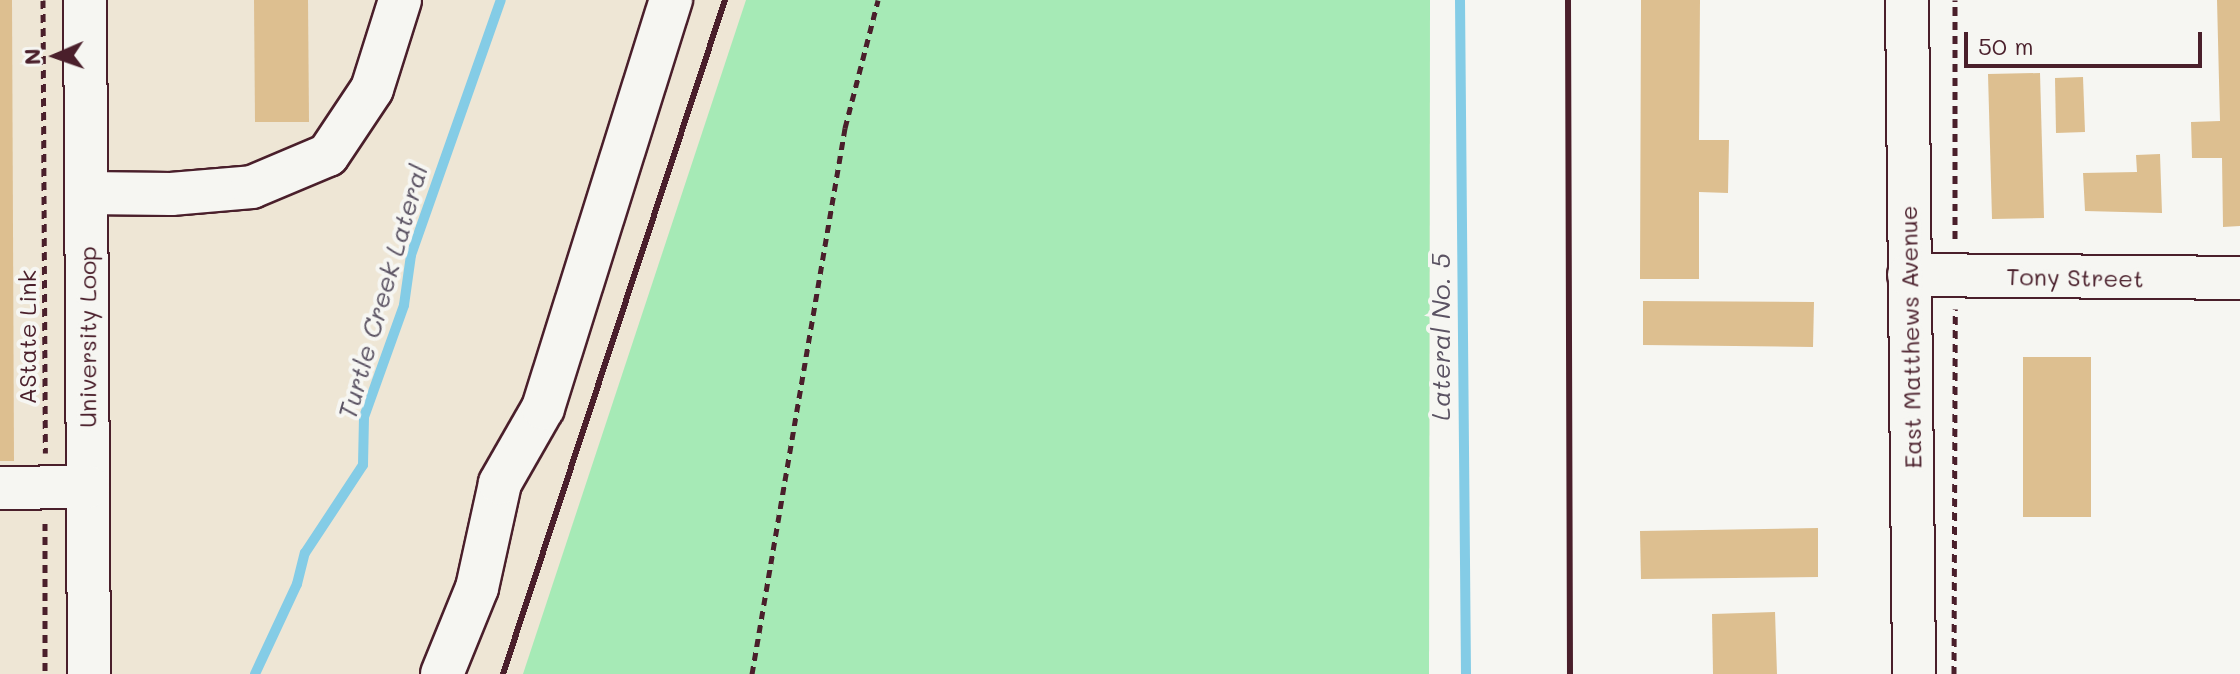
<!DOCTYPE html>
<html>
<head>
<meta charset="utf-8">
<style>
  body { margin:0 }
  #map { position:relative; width:2240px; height:674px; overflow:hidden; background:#f6f6f2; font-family:Mali,sans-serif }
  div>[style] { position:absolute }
  .built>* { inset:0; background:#eee6d5 }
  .green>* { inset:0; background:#a6eab6 }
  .stream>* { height:10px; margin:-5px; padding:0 5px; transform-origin:5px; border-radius:5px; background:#84cce6 }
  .building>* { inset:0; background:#ddbf90 }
  .path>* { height:5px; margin-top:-2.5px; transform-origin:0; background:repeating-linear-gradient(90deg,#4a1f2b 0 8px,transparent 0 14px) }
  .roads { filter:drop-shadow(2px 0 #4a1f2b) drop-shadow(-2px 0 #4a1f2b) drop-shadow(0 2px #4a1f2b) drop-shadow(0 -2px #4a1f2b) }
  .minor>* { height:42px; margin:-21px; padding:0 21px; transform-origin:21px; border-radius:21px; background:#f6f6f2 }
  .rail>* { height:6px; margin:-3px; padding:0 3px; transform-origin:3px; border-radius:3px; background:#4a1f2b }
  span { translate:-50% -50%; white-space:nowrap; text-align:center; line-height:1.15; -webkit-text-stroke:8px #f6f6f2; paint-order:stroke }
  .street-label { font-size:24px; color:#4a1f2b }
  .water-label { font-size:26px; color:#5b5363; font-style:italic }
  .north { position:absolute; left:16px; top:16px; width:80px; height:80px; -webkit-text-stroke:6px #f6f6f2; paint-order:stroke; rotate:268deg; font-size:22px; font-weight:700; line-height:32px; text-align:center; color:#4a1f2b }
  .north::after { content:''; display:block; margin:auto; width:28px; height:36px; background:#4a1f2b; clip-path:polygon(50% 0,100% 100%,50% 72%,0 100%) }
  .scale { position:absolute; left:1964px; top:32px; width:238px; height:36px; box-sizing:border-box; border:4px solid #4a1f2b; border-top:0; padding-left:10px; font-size:24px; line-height:28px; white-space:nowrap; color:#4a1f2b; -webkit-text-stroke:6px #f6f6f2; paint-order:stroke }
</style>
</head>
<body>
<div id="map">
  <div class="built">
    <div style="clip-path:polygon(0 0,1430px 0,1429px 674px,0 674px)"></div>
  </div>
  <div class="green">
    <div style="clip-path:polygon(746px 0,1430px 0,1429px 674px,523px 674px)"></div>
  </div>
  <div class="stream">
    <div style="left:1460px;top:0;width:674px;rotate:89.49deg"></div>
    <div style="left:255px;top:674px;width:99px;rotate:-65deg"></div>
    <div style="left:297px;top:584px;width:32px;rotate:-76deg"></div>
    <div style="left:305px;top:553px;width:105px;rotate:-56.6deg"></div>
    <div style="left:363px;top:465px;width:48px;rotate:-88.8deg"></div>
    <div style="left:364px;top:417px;width:119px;rotate:-70.3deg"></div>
    <div style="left:404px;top:305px;width:50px;rotate:-82deg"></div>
    <div style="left:411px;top:255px;width:270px;rotate:-70.6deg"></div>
  </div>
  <div class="building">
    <div style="clip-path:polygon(0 0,12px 0,14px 461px,0 461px)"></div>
    <div style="clip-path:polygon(254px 0,308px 0,309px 122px,255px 122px)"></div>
    <div style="clip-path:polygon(1641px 0,1700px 0,1699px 140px,1729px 140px,1728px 193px,1699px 192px,1699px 279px,1640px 279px)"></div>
    <div style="clip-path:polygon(2217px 0,2240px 0,2240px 226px,2223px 227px,2222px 158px,2192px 158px,2191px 122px,2220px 121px)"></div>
    <div style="clip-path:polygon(2040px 73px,2044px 218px,1992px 219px,1988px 74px)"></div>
    <div style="clip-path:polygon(2083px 77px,2085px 132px,2056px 133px,2055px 78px)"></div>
    <div style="clip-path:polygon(2160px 154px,2162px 213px,2085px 211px,2083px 173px,2137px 172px,2136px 155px)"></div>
    <div style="clip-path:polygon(1643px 301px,1814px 302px,1813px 347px,1643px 345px)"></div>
    <div style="clip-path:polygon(2023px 357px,2091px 357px,2091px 517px,2023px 517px)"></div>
    <div style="clip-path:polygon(1818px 528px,1818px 577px,1641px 579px,1640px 531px)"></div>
    <div style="clip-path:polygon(1775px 612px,1777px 674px,1713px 674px,1712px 614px)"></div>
  </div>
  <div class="path">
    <div style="left:43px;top:0;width:453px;rotate:89.7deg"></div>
    <div style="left:1955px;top:239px;width:239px;rotate:-90deg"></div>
    <div style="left:45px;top:523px;width:151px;rotate:90deg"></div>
    <div style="left:752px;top:674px;width:554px;rotate:-80.33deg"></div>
    <div style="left:845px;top:128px;width:132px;rotate:-75.5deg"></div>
    <div style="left:1954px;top:674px;width:365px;rotate:-89.8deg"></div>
  </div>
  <div class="roads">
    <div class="minor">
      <div style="left:85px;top:0;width:674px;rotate:89.66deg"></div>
      <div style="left:1907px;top:0;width:674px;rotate:89.4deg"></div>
      <div style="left:86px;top:193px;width:85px;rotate:0.7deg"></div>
      <div style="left:171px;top:194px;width:81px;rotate:-4.9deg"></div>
      <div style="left:252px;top:187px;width:82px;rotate:-22.8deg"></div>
      <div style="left:328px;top:155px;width:79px;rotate:-56.3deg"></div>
      <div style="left:372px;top:89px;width:93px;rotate:-72.5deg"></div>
      <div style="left:1909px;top:275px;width:331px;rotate:0.5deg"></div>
      <div style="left:0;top:488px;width:88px;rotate:-0.7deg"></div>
      <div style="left:442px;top:674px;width:93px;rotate:-67.9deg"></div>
      <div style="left:477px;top:588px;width:107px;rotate:-77.6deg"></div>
      <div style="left:500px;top:483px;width:86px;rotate:-60.2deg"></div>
      <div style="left:543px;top:408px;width:428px;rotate:-72.6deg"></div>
    </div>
  </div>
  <div class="rail">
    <div style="left:1568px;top:0;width:674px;rotate:89.83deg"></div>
    <div style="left:503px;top:674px;width:710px;rotate:-71.77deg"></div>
  </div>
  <div class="street-label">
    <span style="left:2075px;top:277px;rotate:1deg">Tony Street</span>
    <span style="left:27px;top:337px;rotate:-90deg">AState Link</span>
    <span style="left:87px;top:337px;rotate:-90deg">University Loop</span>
    <span style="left:1910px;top:337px;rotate:-91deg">East Matthews Avenue</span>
  </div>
  <div class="water-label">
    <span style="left:383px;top:292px;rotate:-74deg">Turtle Creek Lateral</span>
    <span style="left:1441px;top:337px;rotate:-90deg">Lateral No. 5</span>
  </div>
  <div class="north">N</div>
  <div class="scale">50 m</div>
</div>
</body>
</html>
